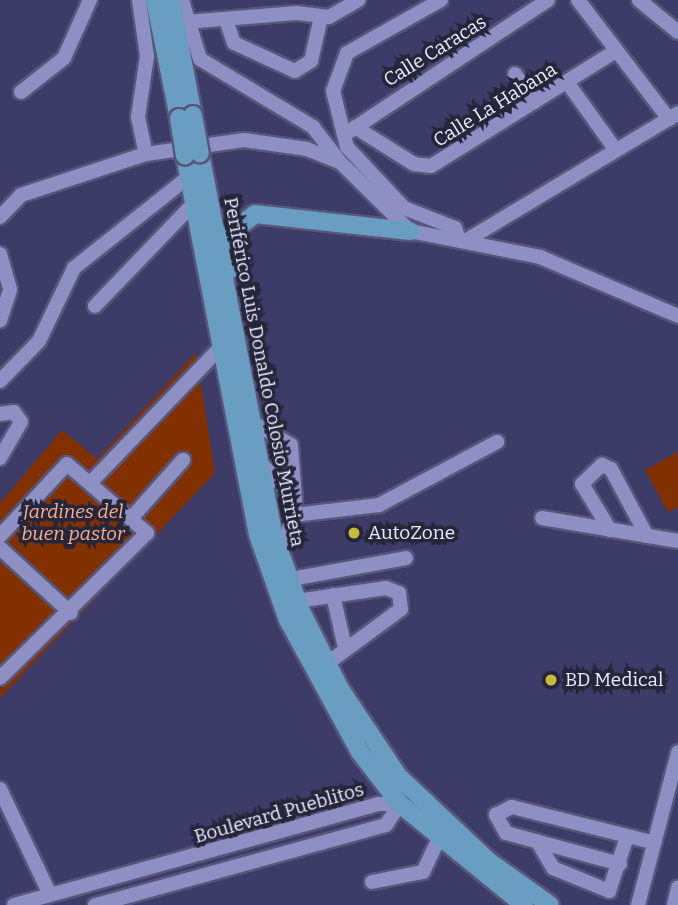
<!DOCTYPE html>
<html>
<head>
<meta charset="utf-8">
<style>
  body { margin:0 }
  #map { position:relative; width:678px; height:905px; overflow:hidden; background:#3d3c69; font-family:Bitter,serif }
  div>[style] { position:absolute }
  .green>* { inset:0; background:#833000 }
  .stream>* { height:3.5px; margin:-1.75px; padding:0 1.75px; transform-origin:1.75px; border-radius:1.75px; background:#261768 }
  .roads { filter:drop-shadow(2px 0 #57567a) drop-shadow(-2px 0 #57567a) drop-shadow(0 2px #57567a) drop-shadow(0 -2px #57567a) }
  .minor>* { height:14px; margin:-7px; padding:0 7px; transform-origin:7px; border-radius:7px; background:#8e90c4 }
  .major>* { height:18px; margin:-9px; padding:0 9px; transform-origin:9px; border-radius:9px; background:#699dc2 }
  .bridges { filter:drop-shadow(2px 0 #57567a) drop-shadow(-2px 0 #57567a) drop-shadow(0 2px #57567a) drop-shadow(0 -2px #57567a) }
  .major-bridge>* { height:18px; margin:-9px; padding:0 9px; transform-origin:9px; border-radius:9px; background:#699dc2 }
  .dots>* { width:19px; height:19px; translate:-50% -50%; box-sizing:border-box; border:4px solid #26263b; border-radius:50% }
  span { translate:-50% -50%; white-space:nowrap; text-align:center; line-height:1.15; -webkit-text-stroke:7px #26263b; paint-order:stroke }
  .street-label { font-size:19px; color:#eaebfc }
  .park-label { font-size:19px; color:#f9ae90; font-style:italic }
  .poi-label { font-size:19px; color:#eaebfc }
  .left { translate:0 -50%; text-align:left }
</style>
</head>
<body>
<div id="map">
  <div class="green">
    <div style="clip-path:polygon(196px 353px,215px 473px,0 698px,0 503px,62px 430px,97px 459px)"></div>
    <div style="clip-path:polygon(678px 452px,678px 507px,668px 512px,645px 470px)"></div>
  </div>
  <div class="stream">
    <div style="left:205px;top:138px;width:20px;rotate:-6deg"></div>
    <div style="left:112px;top:172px;width:23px;rotate:-20deg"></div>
  </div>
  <div class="roads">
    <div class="minor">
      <div style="left:139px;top:0;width:57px;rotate:81.9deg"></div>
      <div style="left:147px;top:56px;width:62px;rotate:98.4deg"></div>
      <div style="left:138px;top:117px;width:38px;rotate:78deg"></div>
      <div style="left:146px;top:154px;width:99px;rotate:-8.1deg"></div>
      <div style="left:244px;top:140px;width:64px;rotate:8.1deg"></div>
      <div style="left:307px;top:149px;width:35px;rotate:22deg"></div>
      <div style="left:340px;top:162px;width:98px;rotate:44.6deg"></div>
      <div style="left:410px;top:231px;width:133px;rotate:11.3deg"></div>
      <div style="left:540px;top:257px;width:150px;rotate:23.1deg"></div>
      <div style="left:182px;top:0;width:62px;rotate:73deg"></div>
      <div style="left:200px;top:59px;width:132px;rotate:31deg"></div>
      <div style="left:313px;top:127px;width:44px;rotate:52.4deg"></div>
      <div style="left:441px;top:0;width:108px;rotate:150.6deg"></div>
      <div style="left:347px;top:53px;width:40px;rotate:110.2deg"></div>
      <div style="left:333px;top:91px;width:58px;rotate:76deg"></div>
      <div style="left:347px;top:147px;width:83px;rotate:46.9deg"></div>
      <div style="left:404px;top:208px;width:55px;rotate:21.4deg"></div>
      <div style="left:455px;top:228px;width:12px;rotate:70deg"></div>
      <div style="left:578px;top:0;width:150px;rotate:52.6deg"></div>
      <div style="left:639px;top:0;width:50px;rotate:39.4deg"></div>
      <div style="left:226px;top:20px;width:24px;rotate:71deg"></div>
      <div style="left:234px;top:43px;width:67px;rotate:24.7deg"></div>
      <div style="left:295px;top:71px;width:19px;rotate:-32deg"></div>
      <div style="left:311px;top:61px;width:45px;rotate:-77.2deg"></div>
      <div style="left:186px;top:22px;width:111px;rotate:-4.6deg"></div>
      <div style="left:297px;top:13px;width:32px;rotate:7deg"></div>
      <div style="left:329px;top:17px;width:34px;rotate:-30deg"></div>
      <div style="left:515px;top:74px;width:34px;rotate:56deg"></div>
      <div style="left:567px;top:82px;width:82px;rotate:54.4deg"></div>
      <div style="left:21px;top:92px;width:55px;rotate:-38.3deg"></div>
      <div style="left:64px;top:58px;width:64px;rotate:-65.9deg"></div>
      <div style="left:355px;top:127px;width:70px;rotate:32.1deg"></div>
      <div style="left:414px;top:164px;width:17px;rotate:7deg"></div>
      <div style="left:431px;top:166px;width:218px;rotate:-31.9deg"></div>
      <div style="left:350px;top:131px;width:237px;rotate:-33.5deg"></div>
      <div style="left:0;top:217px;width:30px;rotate:-46deg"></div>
      <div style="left:21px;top:195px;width:132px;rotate:-18.2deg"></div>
      <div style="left:467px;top:240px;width:246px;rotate:-31deg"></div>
      <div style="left:0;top:254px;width:37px;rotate:74deg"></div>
      <div style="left:10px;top:290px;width:32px;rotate:108deg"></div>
      <div style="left:95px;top:306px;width:149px;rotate:-46.1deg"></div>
      <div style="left:0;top:381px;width:56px;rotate:-45.7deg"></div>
      <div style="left:39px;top:341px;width:81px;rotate:-64.4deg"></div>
      <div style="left:74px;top:268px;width:156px;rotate:-38.5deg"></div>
      <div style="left:0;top:414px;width:14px;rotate:-8deg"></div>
      <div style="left:14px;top:412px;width:12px;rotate:55deg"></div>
      <div style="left:21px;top:422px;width:42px;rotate:120.3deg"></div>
      <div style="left:247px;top:419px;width:51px;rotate:30.6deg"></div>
      <div style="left:291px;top:445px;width:55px;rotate:85.8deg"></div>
      <div style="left:259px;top:461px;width:53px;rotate:47.3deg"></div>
      <div style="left:295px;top:500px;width:34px;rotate:102deg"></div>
      <div style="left:288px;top:533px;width:25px;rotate:122deg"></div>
      <div style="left:92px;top:481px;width:185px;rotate:-46.1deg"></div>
      <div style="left:134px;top:515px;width:74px;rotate:-48.3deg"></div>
      <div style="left:294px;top:515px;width:86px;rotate:-6.7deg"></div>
      <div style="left:379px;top:505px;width:134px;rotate:-28.1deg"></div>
      <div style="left:542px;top:518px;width:138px;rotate:9.6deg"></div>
      <div style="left:610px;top:530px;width:54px;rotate:-121.3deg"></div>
      <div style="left:582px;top:484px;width:28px;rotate:-44deg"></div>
      <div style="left:602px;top:465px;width:10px;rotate:24deg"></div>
      <div style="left:611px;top:469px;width:76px;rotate:61.8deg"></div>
      <div style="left:0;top:536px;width:98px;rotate:-47.1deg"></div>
      <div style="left:67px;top:464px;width:106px;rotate:40.8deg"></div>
      <div style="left:147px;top:533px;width:206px;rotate:135.4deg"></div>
      <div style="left:0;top:548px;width:96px;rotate:42.5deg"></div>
      <div style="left:280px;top:581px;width:128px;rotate:-10.3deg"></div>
      <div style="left:333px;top:595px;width:54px;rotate:77.2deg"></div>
      <div style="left:290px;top:602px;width:97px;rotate:-8.3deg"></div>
      <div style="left:386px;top:588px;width:14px;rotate:21deg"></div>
      <div style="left:399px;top:593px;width:16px;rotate:83deg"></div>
      <div style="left:401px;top:609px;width:99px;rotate:143.6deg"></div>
      <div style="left:0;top:789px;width:117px;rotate:64.7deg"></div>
      <div style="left:540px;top:846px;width:26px;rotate:59deg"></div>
      <div style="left:553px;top:868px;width:61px;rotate:22.3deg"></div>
      <div style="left:609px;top:891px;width:57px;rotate:-71.6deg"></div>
      <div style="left:620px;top:864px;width:118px;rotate:-164.8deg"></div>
      <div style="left:506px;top:833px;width:21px;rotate:-119deg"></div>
      <div style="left:496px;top:815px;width:18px;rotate:-27deg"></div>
      <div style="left:512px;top:807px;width:147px;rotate:14.1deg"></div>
      <div style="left:372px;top:882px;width:52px;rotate:-11.1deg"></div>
      <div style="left:423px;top:872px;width:49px;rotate:-64.5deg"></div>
      <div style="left:14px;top:905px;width:378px;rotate:-15.5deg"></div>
      <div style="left:378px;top:804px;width:22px"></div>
      <div style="left:400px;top:804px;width:25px;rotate:124deg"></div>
      <div style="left:386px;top:825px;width:302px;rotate:164.6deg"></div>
      <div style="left:638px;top:905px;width:158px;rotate:-75.3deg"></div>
      <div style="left:674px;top:905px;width:18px;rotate:-77deg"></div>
    </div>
    <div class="major">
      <div style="left:155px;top:0;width:120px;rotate:78.5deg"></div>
      <div style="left:171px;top:0;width:117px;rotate:79.2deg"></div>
      <div style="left:200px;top:153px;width:387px;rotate:79.1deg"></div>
      <div style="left:273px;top:533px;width:83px;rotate:70.3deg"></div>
      <div style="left:301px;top:611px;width:87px;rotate:63.4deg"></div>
      <div style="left:340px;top:689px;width:105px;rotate:56.3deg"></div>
      <div style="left:398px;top:776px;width:122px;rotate:43.3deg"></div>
      <div style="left:487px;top:860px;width:77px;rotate:35.5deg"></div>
      <div style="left:185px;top:156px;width:386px;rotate:79.1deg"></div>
      <div style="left:258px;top:535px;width:90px;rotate:70.6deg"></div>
      <div style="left:288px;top:620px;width:150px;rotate:61.4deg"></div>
      <div style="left:360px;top:752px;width:66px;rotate:52.4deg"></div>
      <div style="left:400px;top:804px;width:160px;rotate:39.2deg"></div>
      <div style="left:231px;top:269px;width:36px;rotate:-92deg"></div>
      <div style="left:230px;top:233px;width:31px;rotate:-37deg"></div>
      <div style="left:255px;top:214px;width:156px;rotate:6.3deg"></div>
    </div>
  </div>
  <div class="bridges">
    <div class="major-bridge">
      <div style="left:193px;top:115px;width:39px;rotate:80deg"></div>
      <div style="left:179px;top:118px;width:38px;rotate:81deg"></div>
    </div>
  </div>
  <div class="dots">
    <div style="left:354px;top:533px;background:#c9bb3a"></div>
    <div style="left:551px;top:680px;background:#c9bb3a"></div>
  </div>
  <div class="street-label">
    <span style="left:435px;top:51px;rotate:-32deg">Calle Caracas</span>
    <span style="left:495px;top:105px;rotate:-32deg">Calle La Habana</span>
    <span style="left:264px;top:372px;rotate:79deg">Periférico Luis Donaldo Colosio Murrieta</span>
    <span style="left:279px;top:813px;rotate:-16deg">Boulevard Pueblitos</span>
  </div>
  <div class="park-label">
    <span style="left:73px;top:523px">Jardines del<br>buen pastor</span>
  </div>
  <div class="poi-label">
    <span class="left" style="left:368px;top:533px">AutoZone</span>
    <span class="left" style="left:565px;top:680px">BD Medical</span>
  </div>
</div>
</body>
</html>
